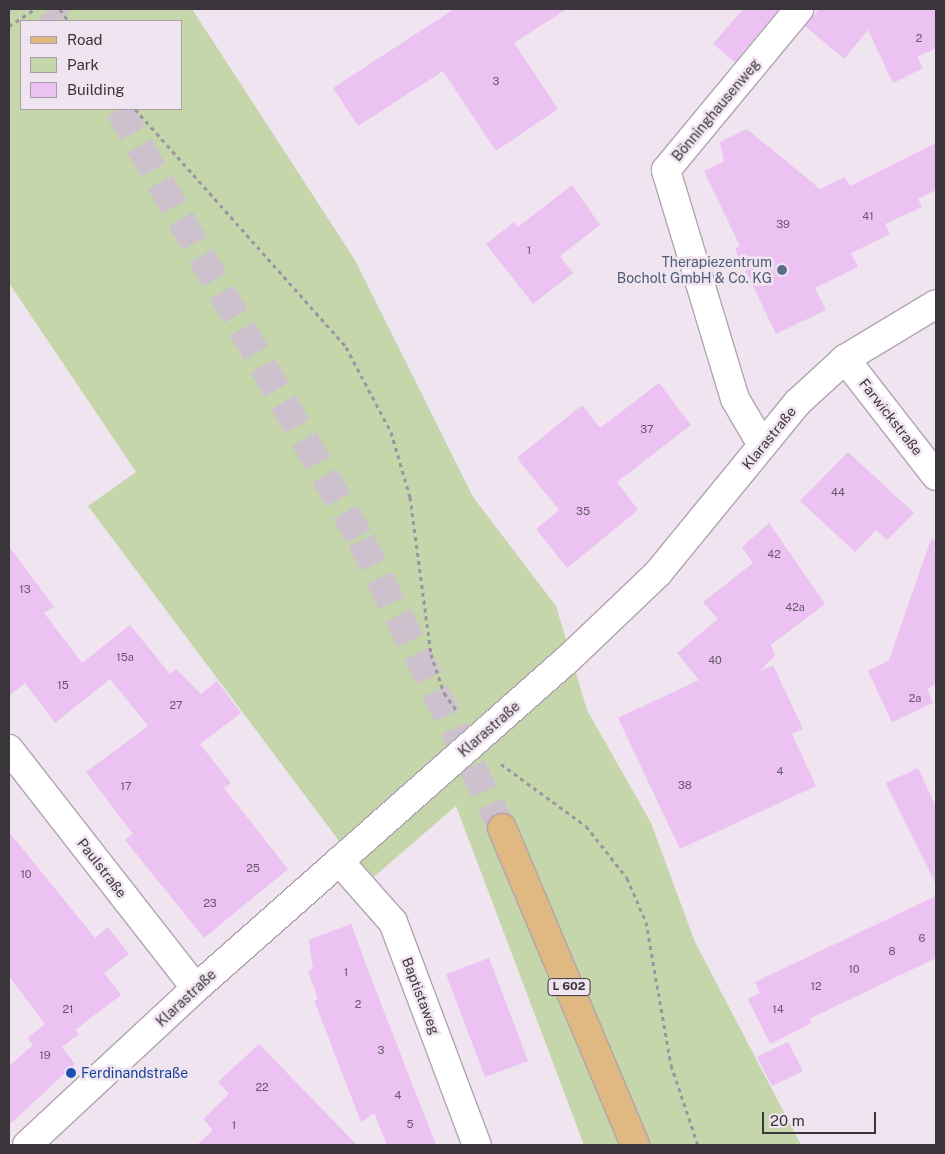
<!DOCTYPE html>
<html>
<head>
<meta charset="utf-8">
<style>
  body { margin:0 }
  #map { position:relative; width:945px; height:1154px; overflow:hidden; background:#f0e4f1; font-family:"Public Sans",sans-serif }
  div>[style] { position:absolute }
  .green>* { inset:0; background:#c6d6ab }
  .building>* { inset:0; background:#ebc2f1 }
  .major-tunnel>* { height:28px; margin-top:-14px; transform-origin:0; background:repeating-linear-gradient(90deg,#ccc1cc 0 28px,transparent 0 42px) }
  .path>* { height:3px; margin-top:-1.5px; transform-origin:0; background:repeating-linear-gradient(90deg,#9d949d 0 4px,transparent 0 8px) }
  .roads { filter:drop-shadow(1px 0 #b0a5b1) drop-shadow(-1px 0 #b0a5b1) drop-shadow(0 1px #b0a5b1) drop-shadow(0 -1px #b0a5b1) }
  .minor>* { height:28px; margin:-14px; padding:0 14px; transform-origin:14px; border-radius:14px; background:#fff }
  .major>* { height:28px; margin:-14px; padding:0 14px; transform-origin:14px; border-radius:14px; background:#e0b881 }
  .dots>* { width:14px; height:14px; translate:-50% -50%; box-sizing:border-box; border:2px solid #f0e4f1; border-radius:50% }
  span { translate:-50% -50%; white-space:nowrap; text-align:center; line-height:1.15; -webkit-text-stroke:5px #f0e4f1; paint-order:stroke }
  .number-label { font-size:11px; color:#665868 }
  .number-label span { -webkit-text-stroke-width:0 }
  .shield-label span { padding:1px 4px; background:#f0e4f1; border:1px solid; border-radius:4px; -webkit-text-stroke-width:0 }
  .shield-label { font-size:12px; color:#3a353a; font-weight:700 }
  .street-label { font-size:14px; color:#3a353a }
  .service-label { font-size:14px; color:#4e5e75 }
  .right { translate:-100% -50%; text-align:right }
  .transit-label { font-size:14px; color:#164399 }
  .left { translate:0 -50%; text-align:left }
  .frame { position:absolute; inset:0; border:10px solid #3a353a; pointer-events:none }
  .legend { position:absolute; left:20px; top:20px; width:162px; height:90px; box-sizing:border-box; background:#f0e4f1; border:1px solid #a79ea8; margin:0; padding:6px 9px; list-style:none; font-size:15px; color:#3a353a }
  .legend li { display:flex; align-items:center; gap:10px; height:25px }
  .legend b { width:25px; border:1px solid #a79ea8 }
  .scale { position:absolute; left:762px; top:1112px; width:114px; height:22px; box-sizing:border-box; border:2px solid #3a353a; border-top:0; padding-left:6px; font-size:15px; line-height:18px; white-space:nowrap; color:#3a353a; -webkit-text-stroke:4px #f0e4f1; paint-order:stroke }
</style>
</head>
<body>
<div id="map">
  <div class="green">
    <div style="clip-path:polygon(evenodd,9px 9px,192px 9px,355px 260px,473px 497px,556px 606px,587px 710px,651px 823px,695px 942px,801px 1145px,584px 1145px,456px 806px,369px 881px,88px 506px,136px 472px,9px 283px,9px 9px,21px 21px,181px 21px,181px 109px,21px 109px,21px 21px)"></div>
  </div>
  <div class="building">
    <div style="clip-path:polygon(454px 9px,567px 9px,514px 43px,558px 109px,496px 151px,443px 71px,358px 126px,333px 88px)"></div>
    <div style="clip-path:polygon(743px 9px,779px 9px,735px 62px,713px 44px)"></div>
    <div style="clip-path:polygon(819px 9px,936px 9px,936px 48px,917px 57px,923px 68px,893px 83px,868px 30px,844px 59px,805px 26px)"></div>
    <div style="clip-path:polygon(747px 129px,820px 189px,845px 177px,850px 186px,936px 143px,936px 190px,918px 199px,922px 207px,885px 224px,890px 234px,851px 253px,858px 267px,815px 288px,826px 310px,776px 334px,735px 249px,740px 246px,704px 171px,724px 162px,720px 142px)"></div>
    <div style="clip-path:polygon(572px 185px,600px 225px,560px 256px,573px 273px,533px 304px,486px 244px,514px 222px,518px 227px)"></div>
    <div style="clip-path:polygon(659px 383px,691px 425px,617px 482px,638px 510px,567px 568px,536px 529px,559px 510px,517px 458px,582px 405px,600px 428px)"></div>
    <div style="clip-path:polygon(848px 452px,914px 513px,887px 540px,876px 530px,855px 552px,800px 501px)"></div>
    <div style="clip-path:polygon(769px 523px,825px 604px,771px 645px,775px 655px,759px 672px,773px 665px,803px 729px,792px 734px,816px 786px,680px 849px,618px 718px,699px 680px,677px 653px,718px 619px,703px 602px,753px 563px,742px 547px)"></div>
    <div style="clip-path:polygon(931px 539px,936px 540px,936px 684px,927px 689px,933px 703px,892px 722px,868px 671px,889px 660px)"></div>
    <div style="clip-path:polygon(9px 546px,54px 607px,44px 613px,82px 663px,130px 625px,170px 674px,176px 669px,201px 694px,217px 681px,241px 713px,200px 744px,231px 783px,224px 788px,288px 869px,204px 938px,125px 840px,133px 834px,86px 772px,148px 726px,110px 679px,55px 723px,25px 683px,9px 696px)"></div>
    <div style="clip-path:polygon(918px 768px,936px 807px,936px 885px,886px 783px)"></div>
    <div style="clip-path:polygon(9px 832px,95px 938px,108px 927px,129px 954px,104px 973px,121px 995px,75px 1030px,79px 1034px,62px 1047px,75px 1064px,9px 1125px,9px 1066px,33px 1045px,27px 1038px,45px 1024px,9px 976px)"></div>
    <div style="clip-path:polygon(936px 896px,936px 958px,809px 1019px,812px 1023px,770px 1044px,748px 999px,760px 993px,755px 982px)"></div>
    <div style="clip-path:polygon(351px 924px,371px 978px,436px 1145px,387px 1145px,374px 1113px,361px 1122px,314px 1000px,318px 999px,308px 971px,313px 969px,309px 940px)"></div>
    <div style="clip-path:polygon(489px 958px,528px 1061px,485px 1077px,446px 974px)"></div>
    <div style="clip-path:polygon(788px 1042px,803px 1071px,772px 1086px,757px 1057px)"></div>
    <div style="clip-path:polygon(259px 1044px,357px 1145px,197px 1145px,213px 1130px,203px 1119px,229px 1094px,218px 1082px)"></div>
  </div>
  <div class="major-tunnel">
    <div style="left:50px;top:9px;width:14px;rotate:56deg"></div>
    <div style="left:119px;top:109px;width:494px;rotate:60.7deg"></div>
    <div style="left:361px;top:540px;width:321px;rotate:63.9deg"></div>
  </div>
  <div class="path">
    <div style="left:60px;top:9px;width:14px;rotate:56deg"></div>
    <div style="left:9px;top:26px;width:31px;rotate:-33deg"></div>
    <div style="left:135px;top:109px;width:318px;rotate:48.4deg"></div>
    <div style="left:346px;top:347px;width:96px;rotate:62.1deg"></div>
    <div style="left:391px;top:432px;width:68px;rotate:73.7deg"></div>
    <div style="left:410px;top:497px;width:158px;rotate:82.4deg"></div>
    <div style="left:431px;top:654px;width:41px;rotate:71.6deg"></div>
    <div style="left:444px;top:693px;width:22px;rotate:54deg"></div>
    <div style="left:501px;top:764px;width:105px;rotate:36.1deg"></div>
    <div style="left:586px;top:826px;width:66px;rotate:51.7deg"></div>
    <div style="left:627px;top:878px;width:48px;rotate:66.6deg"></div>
    <div style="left:646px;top:922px;width:145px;rotate:80.1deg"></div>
    <div style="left:671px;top:1065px;width:84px;rotate:71.4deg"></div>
  </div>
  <div class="roads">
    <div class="minor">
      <div style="left:845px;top:359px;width:148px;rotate:52.1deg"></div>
      <div style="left:762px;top:445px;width:53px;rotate:-120.4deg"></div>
      <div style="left:735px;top:399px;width:239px;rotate:-106.8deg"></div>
      <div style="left:666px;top:170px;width:209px;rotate:-50.4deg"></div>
      <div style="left:9px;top:749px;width:303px;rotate:52deg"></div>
      <div style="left:339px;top:861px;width:81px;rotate:48.5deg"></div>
      <div style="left:393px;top:922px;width:238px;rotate:69.4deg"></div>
      <div style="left:27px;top:1145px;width:231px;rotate:-42.9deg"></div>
      <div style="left:196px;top:988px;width:494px;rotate:-41.5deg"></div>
      <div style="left:566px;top:661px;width:127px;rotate:-43.7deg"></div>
      <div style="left:658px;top:573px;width:220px;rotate:-50.7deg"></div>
      <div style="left:797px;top:403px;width:65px;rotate:-42.5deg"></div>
      <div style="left:845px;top:359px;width:106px;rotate:-31.1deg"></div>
    </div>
    <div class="major">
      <div style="left:502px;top:828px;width:344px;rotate:67.2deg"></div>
    </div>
  </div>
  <div class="dots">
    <div style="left:782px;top:270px;background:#5c6f8a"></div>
    <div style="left:71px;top:1073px;background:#1a4fb4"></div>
  </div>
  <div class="number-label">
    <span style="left:919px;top:38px">2</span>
    <span style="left:496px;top:81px">3</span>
    <span style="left:868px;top:216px">41</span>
    <span style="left:783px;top:224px">39</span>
    <span style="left:529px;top:250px">1</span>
    <span style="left:647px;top:429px">37</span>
    <span style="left:838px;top:492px">44</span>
    <span style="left:583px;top:511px">35</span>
    <span style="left:774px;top:554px">42</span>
    <span style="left:25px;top:589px">13</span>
    <span style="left:795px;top:607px">42a</span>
    <span style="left:125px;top:657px">15a</span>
    <span style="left:715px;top:660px">40</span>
    <span style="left:63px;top:685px">15</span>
    <span style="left:915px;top:698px">2a</span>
    <span style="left:176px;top:705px">27</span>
    <span style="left:780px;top:771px">4</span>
    <span style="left:685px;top:785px">38</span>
    <span style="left:126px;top:786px">17</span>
    <span style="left:253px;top:868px">25</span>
    <span style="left:26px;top:874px">10</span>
    <span style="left:210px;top:903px">23</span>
    <span style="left:922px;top:938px">6</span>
    <span style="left:892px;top:951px">8</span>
    <span style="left:854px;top:969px">10</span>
    <span style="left:346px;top:972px">1</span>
    <span style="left:816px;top:986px">12</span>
    <span style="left:358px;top:1004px">2</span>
    <span style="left:68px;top:1009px">21</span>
    <span style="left:778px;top:1009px">14</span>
    <span style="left:381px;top:1050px">3</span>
    <span style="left:45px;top:1055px">19</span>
    <span style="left:262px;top:1087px">22</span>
    <span style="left:398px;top:1095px">4</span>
    <span style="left:410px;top:1124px">5</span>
    <span style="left:234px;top:1125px">1</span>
  </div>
  <div class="shield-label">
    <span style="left:569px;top:987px">L 602</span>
  </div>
  <div class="street-label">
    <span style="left:716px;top:110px;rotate:-50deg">Bönninghausenweg</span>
    <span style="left:891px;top:417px;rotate:52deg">Farwickstraße</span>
    <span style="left:769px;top:438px;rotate:-51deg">Klarastraße</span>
    <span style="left:489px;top:729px;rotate:-41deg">Klarastraße</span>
    <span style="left:102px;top:868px;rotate:52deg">Paulstraße</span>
    <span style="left:421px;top:996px;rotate:69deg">Baptistaweg</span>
    <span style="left:186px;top:998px;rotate:-43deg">Klarastraße</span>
  </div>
  <div class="service-label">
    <span class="right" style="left:772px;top:270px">Therapiezentrum<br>Bocholt GmbH &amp; Co. KG</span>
  </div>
  <div class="transit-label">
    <span class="left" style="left:81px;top:1073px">Ferdinandstraße</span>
  </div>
  <div class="frame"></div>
  <ul class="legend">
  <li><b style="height:6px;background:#e0b881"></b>Road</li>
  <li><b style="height:14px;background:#c6d6ab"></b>Park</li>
  <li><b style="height:14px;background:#ebc2f1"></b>Building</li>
  </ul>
  <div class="scale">20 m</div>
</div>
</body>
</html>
